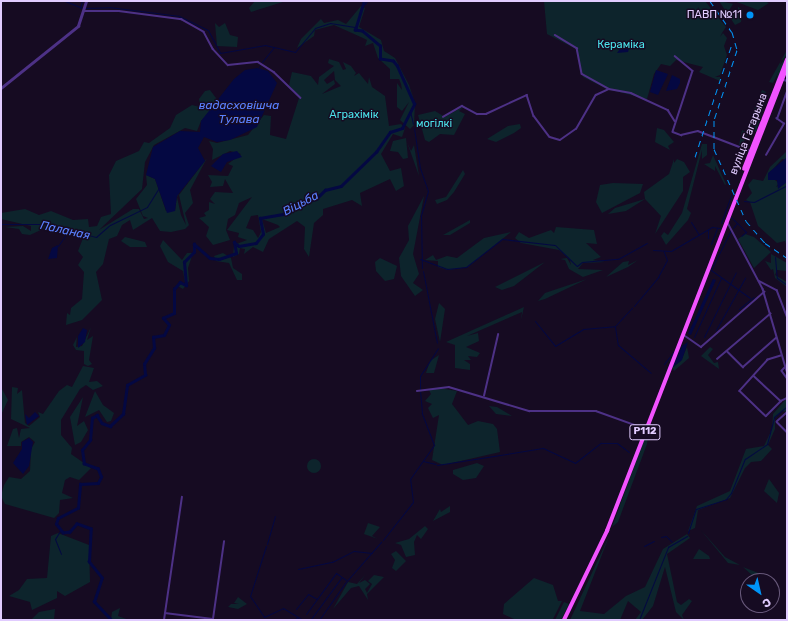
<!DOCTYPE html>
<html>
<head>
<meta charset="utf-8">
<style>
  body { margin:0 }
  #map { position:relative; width:788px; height:621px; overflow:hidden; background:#160b22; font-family:Rubik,sans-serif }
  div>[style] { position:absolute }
  .green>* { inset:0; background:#0d242c }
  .round { border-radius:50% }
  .water>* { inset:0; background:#040842 }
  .stream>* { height:1px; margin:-0.5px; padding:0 0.5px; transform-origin:0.5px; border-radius:0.5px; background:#040842 }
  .river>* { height:2.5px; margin:-1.25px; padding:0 1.25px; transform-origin:1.25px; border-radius:1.25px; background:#040842 }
  .minor>* { height:1.5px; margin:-0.75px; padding:0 0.75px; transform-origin:0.75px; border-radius:0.75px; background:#4d3186 }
  .tertiary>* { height:2.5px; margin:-1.25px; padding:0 1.25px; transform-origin:1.25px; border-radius:1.25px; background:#4d3186 }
  .primary>* { height:3.5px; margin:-1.75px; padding:0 1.75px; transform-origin:1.75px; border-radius:1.75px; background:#f253ff }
  .rail>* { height:1px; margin-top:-0.5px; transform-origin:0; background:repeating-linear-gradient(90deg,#0094f7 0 6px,transparent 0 11px) }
  .dots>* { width:11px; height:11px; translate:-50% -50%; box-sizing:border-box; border:2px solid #160b22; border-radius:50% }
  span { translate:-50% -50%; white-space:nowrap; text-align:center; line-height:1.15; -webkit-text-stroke:3px #160b22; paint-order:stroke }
  .shield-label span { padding:1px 3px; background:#160b22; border:1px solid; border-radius:3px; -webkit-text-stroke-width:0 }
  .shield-label { font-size:10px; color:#e1ccff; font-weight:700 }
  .poi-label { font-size:11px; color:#e1ccff }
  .right { translate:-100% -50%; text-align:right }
  .park-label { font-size:11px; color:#4be4ec }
  .street-label { font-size:11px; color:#e1ccff }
  .water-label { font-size:12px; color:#5a81ff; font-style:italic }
  .frame { position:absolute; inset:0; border:2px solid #e1ccff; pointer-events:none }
  .north { position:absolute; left:740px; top:573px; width:40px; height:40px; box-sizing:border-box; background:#160b22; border:1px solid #67587a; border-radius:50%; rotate:146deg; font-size:11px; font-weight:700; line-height:16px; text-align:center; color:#e1ccff }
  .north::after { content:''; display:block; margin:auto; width:14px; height:18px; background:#0094f7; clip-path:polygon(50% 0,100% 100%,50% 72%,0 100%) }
</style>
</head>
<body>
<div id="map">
  <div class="green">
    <div style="clip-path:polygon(255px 1px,286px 1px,251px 12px,249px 8px)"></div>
    <div style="clip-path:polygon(544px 1px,705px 1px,726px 27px,722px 33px,720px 37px,723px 33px,727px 38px,724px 46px,727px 55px,720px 75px,715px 77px,720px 77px,720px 81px,699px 72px,703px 67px,676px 60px,670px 66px,661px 64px,654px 74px,647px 99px,607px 89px,583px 77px,576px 49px,547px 34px)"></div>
    <div style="clip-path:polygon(719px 1px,739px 5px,733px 4px,728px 12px,731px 16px,738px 12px,738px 7px,743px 10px,741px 22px,735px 25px)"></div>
    <div style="clip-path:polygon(734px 1px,764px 1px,769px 3px,758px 10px)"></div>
    <div style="clip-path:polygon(361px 6px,365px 8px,359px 27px,381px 40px,384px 51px,395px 58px,409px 85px,415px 103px,414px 125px,410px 129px,400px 120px,409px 102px,402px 111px,397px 107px,397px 83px,402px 90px,401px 84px,399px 79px,390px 79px,390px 69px,378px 58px,373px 43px,365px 46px,367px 40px,363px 38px,334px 25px,315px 30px,314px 36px,297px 48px,301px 39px,321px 19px,324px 23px,338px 20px,346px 24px)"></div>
    <div style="clip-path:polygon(215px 23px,219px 27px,225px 23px,230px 35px,238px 37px,237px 47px,217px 46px)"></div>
    <div style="clip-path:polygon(787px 50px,786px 56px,781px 61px,780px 65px,786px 57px,774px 89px,778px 73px,773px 83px,769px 82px)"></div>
    <div style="clip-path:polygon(evenodd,329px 59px,339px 62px,343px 70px,346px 69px,343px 62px,351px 66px,356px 73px,354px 76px,359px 73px,368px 84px,369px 77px,372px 87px,385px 96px,389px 126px,401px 124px,405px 128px,402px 137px,393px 134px,381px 154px,390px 171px,401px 168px,404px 186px,396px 191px,390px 179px,360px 193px,362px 206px,352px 200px,323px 209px,323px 215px,314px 223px,309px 257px,304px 249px,305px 227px,297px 221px,269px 239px,263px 252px,253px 247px,244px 254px,245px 249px,240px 248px,239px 254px,233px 257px,234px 245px,247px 240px,238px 237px,239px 233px,227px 230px,252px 197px,239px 203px,235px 215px,228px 219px,226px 230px,230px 240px,213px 245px,206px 236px,209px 227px,199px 218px,206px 216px,204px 213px,209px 210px,209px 202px,215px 204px,210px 199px,215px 192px,233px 193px,225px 179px,223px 186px,210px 187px,212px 182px,208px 175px,228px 176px,233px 166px,228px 164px,241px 154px,230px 151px,212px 160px,213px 149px,209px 141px,217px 143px,248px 135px,264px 115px,271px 116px,270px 135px,286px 139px,299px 98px,289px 85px,292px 72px,311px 76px,318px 85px,319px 77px,334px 66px,328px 63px,329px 59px,334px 71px,335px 80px,341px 86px,322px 94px,335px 84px,334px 80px,327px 84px,324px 80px,334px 71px,329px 59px,258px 215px,261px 232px,258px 238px,253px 230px,246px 228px,251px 216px,258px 215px,329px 59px,262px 219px,278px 225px,280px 227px,266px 233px,262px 219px)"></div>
    <div style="clip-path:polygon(210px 90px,219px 102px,201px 121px,197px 131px,185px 128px,154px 145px,145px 162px,142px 189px,99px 230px,133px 209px,139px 209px,144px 219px,148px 218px,143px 216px,136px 199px,147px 185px,146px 175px,155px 179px,166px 211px,175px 211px,177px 196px,180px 192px,177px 197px,181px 215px,186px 225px,179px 195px,207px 158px,190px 190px,193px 203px,185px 213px,189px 225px,185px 229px,171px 232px,160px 231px,152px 218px,133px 230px,130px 220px,122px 225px,117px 236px,109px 239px,103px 264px,96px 272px,102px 300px,82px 320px,66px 325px,67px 313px,70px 315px,71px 308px,82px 299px,84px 272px,78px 265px,83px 257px,78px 251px,85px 233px,58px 226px,55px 232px,45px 228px,30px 235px,22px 234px,19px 229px,5px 227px,23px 226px,31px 231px,31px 226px,1px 219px,1px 213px,25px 209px,39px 215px,51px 211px,73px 220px,88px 219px,89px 227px,97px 226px,101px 217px,111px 214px,109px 175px,116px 161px,139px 151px,144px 142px,149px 143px,170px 128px,176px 115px,192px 105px,200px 107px,199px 99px,205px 91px)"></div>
    <div style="clip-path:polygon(762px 90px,766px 92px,756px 108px,761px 111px,769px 93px,759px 120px,751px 117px)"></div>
    <div style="clip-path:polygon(464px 106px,475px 114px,463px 107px,459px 111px,465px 114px,454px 135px,440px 134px,429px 142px,425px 140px,418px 115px,435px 111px,445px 117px)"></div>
    <div style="clip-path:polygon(751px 121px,759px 121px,756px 132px,749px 129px,742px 147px,739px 145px,742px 130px,746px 132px)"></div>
    <div style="clip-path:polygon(520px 124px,521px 128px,514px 133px,496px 142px,487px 139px,508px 126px)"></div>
    <div style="clip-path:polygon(657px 128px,664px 130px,674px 142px,668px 146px,670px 150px,655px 142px)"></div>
    <div style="clip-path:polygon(406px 138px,408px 158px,403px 159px,398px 152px,390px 151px,393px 141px)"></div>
    <div style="clip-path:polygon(407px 142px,411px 151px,414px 145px,419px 176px)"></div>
    <div style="clip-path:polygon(702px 144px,707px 144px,707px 155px,702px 159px,702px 150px,687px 209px,691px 213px,688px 220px,666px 245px,661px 236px,664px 232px,668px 235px,682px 213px)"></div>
    <div style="clip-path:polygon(787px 151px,787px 160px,782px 159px,768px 175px,779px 183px,776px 187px,787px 182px,787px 247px,785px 241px,777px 243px,758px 226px,750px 202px,746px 200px,752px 193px,748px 185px,753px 179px,763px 181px,770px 167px)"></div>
    <div style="clip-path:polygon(713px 155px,726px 184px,725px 185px,715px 166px,715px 171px,704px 164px,710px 163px)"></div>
    <div style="clip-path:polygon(674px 159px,674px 163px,677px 159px,684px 162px,690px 172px,683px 177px,683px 191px,655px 234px,661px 216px,645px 199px,644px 192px,669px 174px)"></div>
    <div style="clip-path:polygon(463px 170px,465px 174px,454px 192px,447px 200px,437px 204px,435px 200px,446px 197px)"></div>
    <div style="clip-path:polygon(613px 183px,643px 184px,640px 193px,602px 213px,596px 202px,600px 185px)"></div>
    <div style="clip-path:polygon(424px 196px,413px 254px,419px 274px,413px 283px,423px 290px,415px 296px,401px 276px,399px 258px,409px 240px,408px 226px)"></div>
    <div style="clip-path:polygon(645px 199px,626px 211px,608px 214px,615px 208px)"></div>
    <div style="clip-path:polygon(470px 220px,470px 223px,450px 235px,443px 235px)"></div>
    <div style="clip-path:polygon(556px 227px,594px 230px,597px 244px,586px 243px,601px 257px,593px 260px,605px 262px,583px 263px,578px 269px,603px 270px,583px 277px,569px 269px,565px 260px,560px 259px,567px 258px,571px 265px,570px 260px,559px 250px,521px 243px,515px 238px,519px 232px,529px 238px,551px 230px,554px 233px)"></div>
    <div style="clip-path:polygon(511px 232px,468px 267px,448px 270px,438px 267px,438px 261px,425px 260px,433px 255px,436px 260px,447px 256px,457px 258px,484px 238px)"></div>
    <div style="clip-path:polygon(745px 234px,754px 237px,771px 252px,754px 268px,738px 239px)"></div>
    <div style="clip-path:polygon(125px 237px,145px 242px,147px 247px,130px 247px,121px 241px)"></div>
    <div style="clip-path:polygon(163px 240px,182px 260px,187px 253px,193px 253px,188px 268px,189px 281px,183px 289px,176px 285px,185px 283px,183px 271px,168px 262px,160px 246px)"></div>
    <div style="clip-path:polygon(223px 253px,231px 258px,233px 268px,242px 274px,242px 280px,237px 280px,229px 263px,216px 261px,214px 256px)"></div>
    <div style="clip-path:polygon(771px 254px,787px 263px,787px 271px,777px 270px,775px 275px,787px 282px,787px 287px,775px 278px,773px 269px,771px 270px,765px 261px,771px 263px)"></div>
    <div style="clip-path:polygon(380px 258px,397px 266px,394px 279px,385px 281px,376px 271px,375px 262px)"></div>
    <div style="clip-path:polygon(638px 260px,628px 267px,606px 277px,623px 262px,629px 261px,628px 265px)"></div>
    <div style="clip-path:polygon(545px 262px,514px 286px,502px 290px,495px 287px)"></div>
    <div style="clip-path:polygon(587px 279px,545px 299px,538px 301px,545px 293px)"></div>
    <div style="clip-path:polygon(439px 303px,445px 309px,440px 342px,435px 319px)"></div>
    <div style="clip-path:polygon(524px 307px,521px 320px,522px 312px,467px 336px,478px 333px,479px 341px,466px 347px,480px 353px,477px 357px,468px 356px,471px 360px,464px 360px,470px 364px,470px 370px,455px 368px,455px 345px,446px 342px)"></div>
    <div style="clip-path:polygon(91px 327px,87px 340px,93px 336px,89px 360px,92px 364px,88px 366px,84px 364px,84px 351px,76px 350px,73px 345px,77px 337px,76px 347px,82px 346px)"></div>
    <div style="clip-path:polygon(687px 347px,689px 358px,674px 371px,672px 367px,681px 361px)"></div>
    <div style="clip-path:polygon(710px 347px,713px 349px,708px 355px,714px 363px,718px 362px,719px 369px,701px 356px)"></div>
    <div style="clip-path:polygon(439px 355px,434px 373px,426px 373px,430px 361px)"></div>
    <div style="clip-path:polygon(83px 366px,94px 368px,89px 382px,97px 381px,103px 386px,93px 390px,86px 385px,80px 389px,61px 420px,61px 435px,72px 448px,71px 454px,91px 468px,79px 480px,70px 477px,65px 480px,62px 493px,73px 498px,60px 500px,59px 513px,54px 518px,5px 504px,1px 496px,4px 485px,9px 477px,21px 479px,30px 471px,31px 449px,35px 442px,29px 437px,21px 442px,21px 446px,7px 446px,13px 429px,17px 428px,19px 438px,21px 429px,30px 428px,11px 419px,12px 387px,18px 388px,17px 394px,22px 390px,25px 423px,29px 426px,40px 417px,38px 412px,43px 414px,59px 391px,67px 385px,72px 387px)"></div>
    <div style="clip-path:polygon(439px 388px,457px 391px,452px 404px,468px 425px,478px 421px,493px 424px,497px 429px,500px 452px,443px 465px,432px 460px,439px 415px,433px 418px,428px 408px,432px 404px,425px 401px,431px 394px,429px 390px)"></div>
    <div style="clip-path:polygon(2px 389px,8px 400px,1px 415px,1px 390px)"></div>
    <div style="clip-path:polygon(95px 391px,103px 405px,114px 413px,111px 421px,107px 422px,99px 410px,85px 417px)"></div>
    <div style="clip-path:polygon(83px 397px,77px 426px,84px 421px,88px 430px,81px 442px,75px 445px,70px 417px)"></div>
    <div style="clip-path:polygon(786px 399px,787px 412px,782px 411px,775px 418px,775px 429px,768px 445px,772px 449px,761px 461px,751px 462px,745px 468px,730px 498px,698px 510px,695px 528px,688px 531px,697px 506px,730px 491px,746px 449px,764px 446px,772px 429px,773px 414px)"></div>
    <div style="clip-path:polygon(489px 406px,497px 407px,512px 416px,496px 414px)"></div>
    <div style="clip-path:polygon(650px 423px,647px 444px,618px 522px,612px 527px)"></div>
    <div class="round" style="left:307px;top:459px;width:14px;height:14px"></div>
    <div style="clip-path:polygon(477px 463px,484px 466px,476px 478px,463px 480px,453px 474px,453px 470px)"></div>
    <div style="clip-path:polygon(769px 479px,779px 493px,777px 503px,764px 491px)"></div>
    <div style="clip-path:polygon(450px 506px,450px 512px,433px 521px,440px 509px,441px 512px)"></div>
    <div style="clip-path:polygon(368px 523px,380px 527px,372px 536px,378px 539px,364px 534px)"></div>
    <div style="clip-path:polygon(425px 526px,428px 529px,421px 539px,417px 535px,414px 542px,415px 555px,406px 557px,401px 545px,395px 543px,409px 539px)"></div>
    <div style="clip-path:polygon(700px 529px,725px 557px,740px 565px,728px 563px)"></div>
    <div style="clip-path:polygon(58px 533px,89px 545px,90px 582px,65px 596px,57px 591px,57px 598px,32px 610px,30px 602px,9px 596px,19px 590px,27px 579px,47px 578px,51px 536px)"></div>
    <div style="clip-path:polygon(610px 534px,580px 611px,604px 614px,626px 596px,645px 587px,663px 549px,687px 534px,690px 538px,667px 554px,677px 602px,681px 605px,689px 599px,692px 601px,682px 615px,684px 620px,676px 612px,665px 567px,653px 606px,642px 620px,635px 620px,641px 612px,628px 601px,620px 620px,570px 620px)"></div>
    <div style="clip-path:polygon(699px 549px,709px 556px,710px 559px,693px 559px)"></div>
    <div style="clip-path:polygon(396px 551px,406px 561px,396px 571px,392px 568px,395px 560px,391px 554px)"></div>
    <div style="clip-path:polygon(743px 567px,771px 578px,772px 581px,759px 577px,760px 581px,751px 581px,749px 577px,753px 576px)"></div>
    <div style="clip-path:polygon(366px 574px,359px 583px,365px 580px,370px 584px,365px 589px,367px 593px,372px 584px,368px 581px,374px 575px,384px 577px,367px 594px,368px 600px,359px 586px,351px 588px,333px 609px,348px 582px,357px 584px)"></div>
    <div style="clip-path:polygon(534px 578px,553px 585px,558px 601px,562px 601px,553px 619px,516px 620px,503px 614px,504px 604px)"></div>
    <div style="clip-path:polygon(238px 597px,247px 604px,238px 609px,228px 607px,231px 604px,239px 604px,234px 603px)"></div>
    <div style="clip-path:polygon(564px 602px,569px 604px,561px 620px,555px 620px)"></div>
    <div style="clip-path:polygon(120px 608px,118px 616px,129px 620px,111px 620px,112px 612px)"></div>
    <div style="clip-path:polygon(55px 609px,54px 620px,31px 620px,39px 612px)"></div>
  </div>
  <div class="water">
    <div style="clip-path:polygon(633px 41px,641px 49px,631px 43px,628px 52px,617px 53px,624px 43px)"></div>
    <div style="clip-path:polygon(257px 68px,268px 71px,277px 83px,257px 127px,230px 140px,217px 142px,204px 137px,198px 148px,205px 161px,177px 196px,175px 211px,167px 213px,155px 179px,146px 175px,153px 147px,180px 131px,200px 132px,201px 121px,234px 79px,245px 70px)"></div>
    <div style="clip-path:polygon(656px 70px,668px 74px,658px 95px,650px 92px)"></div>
    <div style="clip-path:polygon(672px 75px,680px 79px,680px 83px,677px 89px,666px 91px)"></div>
    <div style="clip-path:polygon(237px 151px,242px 157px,227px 162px,221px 172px,211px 166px,223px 154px)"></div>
    <div style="clip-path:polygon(786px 158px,787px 182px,778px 189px,777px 180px,768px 180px,768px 173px)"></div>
    <div style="clip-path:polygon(58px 245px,57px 258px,48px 259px,52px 248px)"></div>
    <div style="clip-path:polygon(713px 279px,716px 280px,691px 335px,688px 334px)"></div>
    <div style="clip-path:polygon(83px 328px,87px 330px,85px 342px,78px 348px,78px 336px)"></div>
    <div style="clip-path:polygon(688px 342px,682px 360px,672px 368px,682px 346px)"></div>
    <div style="clip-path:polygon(35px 412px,39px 416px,27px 425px,25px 414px,29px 418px)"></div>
    <div style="clip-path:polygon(29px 438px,33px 442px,29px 466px,23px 474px,13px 463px,22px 449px,22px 442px)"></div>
  </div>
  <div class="stream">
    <div style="left:65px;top:1px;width:18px;rotate:22deg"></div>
    <div style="left:365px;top:4px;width:4px;rotate:-56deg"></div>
    <div style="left:80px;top:8px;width:7px;rotate:-74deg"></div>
    <div style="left:86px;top:8px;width:23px;rotate:-2deg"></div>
    <div style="left:109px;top:7px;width:71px;rotate:7.3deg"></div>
    <div style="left:179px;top:16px;width:32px;rotate:26deg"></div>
    <div style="left:208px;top:30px;width:26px;rotate:62deg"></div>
    <div style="left:220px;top:53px;width:46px;rotate:-10.1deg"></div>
    <div style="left:265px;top:45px;width:31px;rotate:13deg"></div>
    <div style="left:295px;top:52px;width:31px;rotate:-50deg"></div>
    <div style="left:315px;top:28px;width:16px;rotate:-18deg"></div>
    <div style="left:330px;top:23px;width:25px;rotate:9deg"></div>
    <div style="left:262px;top:62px;width:19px;rotate:-51deg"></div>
    <div style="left:259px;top:67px;width:1px;rotate:-45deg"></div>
    <div style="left:410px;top:111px;width:13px;rotate:77deg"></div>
    <div style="left:414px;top:128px;width:40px;rotate:81.5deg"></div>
    <div style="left:420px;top:168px;width:24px;rotate:71deg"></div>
    <div style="left:428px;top:191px;width:26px;rotate:106deg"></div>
    <div style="left:421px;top:216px;width:52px;rotate:88.9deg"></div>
    <div style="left:744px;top:201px;width:10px;rotate:6deg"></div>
    <div style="left:754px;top:202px;width:37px;rotate:-27deg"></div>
    <div style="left:730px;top:216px;width:10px;rotate:45deg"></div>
    <div style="left:737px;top:223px;width:6px;rotate:129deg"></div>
    <div style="left:691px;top:222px;width:15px;rotate:58deg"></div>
    <div style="left:721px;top:223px;width:30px;rotate:-70deg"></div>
    <div style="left:737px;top:223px;width:13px;rotate:45deg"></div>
    <div style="left:746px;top:232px;width:6px;rotate:141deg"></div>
    <div style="left:1px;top:224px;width:46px"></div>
    <div style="left:47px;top:224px;width:51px;rotate:14.9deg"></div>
    <div style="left:96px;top:237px;width:18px;rotate:-41deg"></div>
    <div style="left:110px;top:225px;width:41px;rotate:-25.9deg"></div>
    <div style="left:147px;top:207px;width:22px;rotate:-58deg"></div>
    <div style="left:708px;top:230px;width:8px;rotate:90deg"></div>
    <div style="left:731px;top:230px;width:45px;rotate:116.6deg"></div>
    <div style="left:711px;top:270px;width:48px;rotate:35.7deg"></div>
    <div style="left:711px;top:244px;width:17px;rotate:-69deg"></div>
    <div style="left:58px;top:246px;width:21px;rotate:-55deg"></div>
    <div style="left:653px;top:250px;width:18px;rotate:3deg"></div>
    <div style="left:671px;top:251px;width:48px;rotate:-30.3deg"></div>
    <div style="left:712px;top:227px;width:8px;rotate:7deg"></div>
    <div style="left:775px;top:257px;width:21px;rotate:85deg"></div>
    <div style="left:777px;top:278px;width:12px;rotate:35deg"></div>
    <div style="left:420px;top:259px;width:29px;rotate:20deg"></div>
    <div style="left:447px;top:269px;width:19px;rotate:-6deg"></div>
    <div style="left:466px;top:267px;width:46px;rotate:-37.9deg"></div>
    <div style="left:502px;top:239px;width:53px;rotate:6.5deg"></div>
    <div style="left:555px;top:245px;width:30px;rotate:44deg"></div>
    <div style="left:577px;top:266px;width:6px;rotate:-39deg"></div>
    <div style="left:582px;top:262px;width:36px;rotate:-5deg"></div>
    <div style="left:618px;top:259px;width:33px;rotate:-29deg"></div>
    <div style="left:423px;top:271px;width:73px;rotate:79deg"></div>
    <div style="left:634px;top:306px;width:38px;rotate:-50deg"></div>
    <div style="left:658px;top:277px;width:19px;rotate:-62deg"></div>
    <div style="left:667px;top:260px;width:9px;rotate:-111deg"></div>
    <div style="left:739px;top:309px;width:19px;rotate:-39deg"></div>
    <div style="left:535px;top:321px;width:32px;rotate:51deg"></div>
    <div style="left:555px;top:346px;width:33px;rotate:-31deg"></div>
    <div style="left:583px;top:329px;width:32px;rotate:-5deg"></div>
    <div style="left:615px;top:326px;width:25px;rotate:-47deg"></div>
    <div style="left:615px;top:327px;width:18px;rotate:81deg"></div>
    <div style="left:618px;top:345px;width:43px;rotate:40.3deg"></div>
    <div style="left:716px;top:330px;width:60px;rotate:-60.9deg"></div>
    <div style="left:694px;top:337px;width:65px;rotate:-65.4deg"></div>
    <div style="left:704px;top:337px;width:72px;rotate:-63.8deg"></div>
    <div style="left:664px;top:364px;width:16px;rotate:-52deg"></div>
    <div style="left:420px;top:389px;width:13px;rotate:-90deg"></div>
    <div style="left:420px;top:376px;width:33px;rotate:-57deg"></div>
    <div style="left:423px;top:461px;width:13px;rotate:13deg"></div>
    <div style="left:437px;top:465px;width:107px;rotate:-9.1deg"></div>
    <div style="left:543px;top:448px;width:35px;rotate:25deg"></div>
    <div style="left:575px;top:463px;width:33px;rotate:-38deg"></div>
    <div style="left:601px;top:443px;width:16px"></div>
    <div style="left:617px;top:443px;width:15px;rotate:37deg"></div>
    <div style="left:60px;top:531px;width:9px;rotate:122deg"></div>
    <div style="left:55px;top:539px;width:16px;rotate:68deg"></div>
    <div style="left:688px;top:533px;width:25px;rotate:-72deg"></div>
    <div style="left:696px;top:509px;width:32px;rotate:-18deg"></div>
    <div style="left:726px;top:499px;width:8px;rotate:-50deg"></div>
    <div style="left:731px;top:493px;width:37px;rotate:-68deg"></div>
    <div style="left:745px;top:459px;width:27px;rotate:-34deg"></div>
    <div style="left:767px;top:444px;width:28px;rotate:-75deg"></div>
    <div style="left:774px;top:417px;width:17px;rotate:-40deg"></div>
    <div style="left:661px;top:537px;width:5px;rotate:-11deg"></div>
    <div style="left:666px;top:536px;width:8px;rotate:45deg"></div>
    <div style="left:383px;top:540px;width:48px;rotate:-51.7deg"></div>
    <div style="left:413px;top:502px;width:23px;rotate:-97deg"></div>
    <div style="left:410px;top:479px;width:42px;rotate:-54.8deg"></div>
    <div style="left:434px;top:445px;width:34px;rotate:-111deg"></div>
    <div style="left:422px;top:413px;width:21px;rotate:-95deg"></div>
    <div style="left:267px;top:544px;width:29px;rotate:-74deg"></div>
    <div style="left:266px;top:546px;width:52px;rotate:107.7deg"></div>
    <div style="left:250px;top:596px;width:25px;rotate:56deg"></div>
    <div style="left:264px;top:617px;width:21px;rotate:-25deg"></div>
    <div style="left:283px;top:608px;width:23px;rotate:31deg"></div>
    <div style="left:644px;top:546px;width:11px;rotate:-27deg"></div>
    <div style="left:298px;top:569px;width:35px;rotate:-12deg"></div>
    <div style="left:332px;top:562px;width:25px;rotate:-27deg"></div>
    <div style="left:354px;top:551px;width:18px;rotate:6deg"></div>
    <div style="left:296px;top:609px;width:19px;rotate:-51deg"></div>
    <div style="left:308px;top:594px;width:10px;rotate:29deg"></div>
    <div style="left:306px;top:614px;width:51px;rotate:-53.8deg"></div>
    <div style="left:336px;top:573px;width:12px;rotate:35deg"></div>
    <div style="left:311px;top:619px;width:51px;rotate:-53.8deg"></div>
    <div style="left:294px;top:620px;width:5px;rotate:-37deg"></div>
    <div style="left:319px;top:620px;width:45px;rotate:-54.9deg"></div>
    <div style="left:345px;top:583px;width:55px;rotate:-48.7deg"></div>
    <div style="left:639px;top:620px;width:79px;rotate:-68.3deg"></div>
    <div style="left:668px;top:547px;width:22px;rotate:-30deg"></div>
  </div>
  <div class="river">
    <div style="left:111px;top:620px;width:25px;rotate:-133deg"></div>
    <div style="left:94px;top:602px;width:25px;rotate:-72deg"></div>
    <div style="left:102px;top:578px;width:21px;rotate:-129deg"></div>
    <div style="left:89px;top:562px;width:33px;rotate:-87deg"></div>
    <div style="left:91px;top:529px;width:15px;rotate:-160deg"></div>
    <div style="left:77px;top:524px;width:11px;rotate:131deg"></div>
    <div style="left:70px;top:532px;width:7px;rotate:172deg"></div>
    <div style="left:63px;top:533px;width:11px;rotate:-128deg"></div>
    <div style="left:56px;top:524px;width:6px;rotate:-72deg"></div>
    <div style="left:58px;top:518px;width:22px;rotate:-27deg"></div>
    <div style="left:78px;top:508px;width:24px;rotate:-85deg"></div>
    <div style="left:80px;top:484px;width:18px;rotate:-3deg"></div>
    <div style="left:98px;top:483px;width:7px;rotate:-63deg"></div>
    <div style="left:101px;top:477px;width:9px;rotate:-111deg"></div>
    <div style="left:98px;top:469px;width:15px;rotate:-160deg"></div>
    <div style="left:84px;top:464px;width:14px;rotate:-98deg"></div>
    <div style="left:82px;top:450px;width:13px;rotate:-51deg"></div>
    <div style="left:90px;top:440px;width:22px;rotate:-85deg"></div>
    <div style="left:92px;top:418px;width:6px;rotate:-31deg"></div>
    <div style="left:97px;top:415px;width:9px;rotate:58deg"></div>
    <div style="left:102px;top:423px;width:9px;rotate:21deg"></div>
    <div style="left:110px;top:426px;width:18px;rotate:-43deg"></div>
    <div style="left:123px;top:414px;width:29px;rotate:-82deg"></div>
    <div style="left:127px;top:385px;width:21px;rotate:-29deg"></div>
    <div style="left:145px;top:375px;width:11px;rotate:-95deg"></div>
    <div style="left:144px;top:364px;width:19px;rotate:-58deg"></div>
    <div style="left:154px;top:348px;width:11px;rotate:-95deg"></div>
    <div style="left:153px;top:337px;width:11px;rotate:-10deg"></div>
    <div style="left:164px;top:335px;width:11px;rotate:-63deg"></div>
    <div style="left:169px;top:325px;width:9px;rotate:-131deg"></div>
    <div style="left:163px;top:318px;width:12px;rotate:-24deg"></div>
    <div style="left:174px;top:313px;width:24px;rotate:-90deg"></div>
    <div style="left:174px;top:289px;width:9px;rotate:-49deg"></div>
    <div style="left:180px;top:282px;width:7px;rotate:27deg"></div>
    <div style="left:186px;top:285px;width:23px;rotate:-95deg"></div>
    <div style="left:184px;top:262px;width:14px;rotate:-45deg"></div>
    <div style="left:194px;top:252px;width:8px;rotate:-90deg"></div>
    <div style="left:194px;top:244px;width:21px;rotate:41deg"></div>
    <div style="left:210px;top:258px;width:9px;rotate:6deg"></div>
    <div style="left:219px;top:259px;width:18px;rotate:-19deg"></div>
    <div style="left:236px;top:253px;width:11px;rotate:-100deg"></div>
    <div style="left:234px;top:242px;width:6px;rotate:39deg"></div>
    <div style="left:239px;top:246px;width:17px;rotate:-10deg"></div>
    <div style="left:256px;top:243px;width:11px;rotate:-52deg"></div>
    <div style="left:263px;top:234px;width:16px;rotate:-101deg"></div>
    <div style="left:260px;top:218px;width:23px;rotate:-10deg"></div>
    <div style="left:283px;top:214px;width:14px;rotate:-39deg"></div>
    <div style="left:294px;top:205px;width:23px;rotate:-15deg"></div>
    <div style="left:316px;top:199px;width:13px;rotate:-45deg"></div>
    <div style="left:325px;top:190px;width:16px;rotate:-14deg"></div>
    <div style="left:341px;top:186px;width:49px;rotate:-44.2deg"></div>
    <div style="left:376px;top:152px;width:24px;rotate:-55deg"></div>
    <div style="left:390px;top:132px;width:13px;rotate:-18deg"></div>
    <div style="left:402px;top:128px;width:27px;rotate:-63deg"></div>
    <div style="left:414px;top:104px;width:42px;rotate:-114.1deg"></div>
    <div style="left:397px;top:66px;width:6px;rotate:-129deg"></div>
    <div style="left:393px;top:61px;width:13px;rotate:-171deg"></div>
    <div style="left:380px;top:59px;width:13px;rotate:-90deg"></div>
    <div style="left:380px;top:46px;width:23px;rotate:-140deg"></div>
    <div style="left:362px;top:31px;width:7px;rotate:-172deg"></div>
    <div style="left:355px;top:30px;width:30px;rotate:-73deg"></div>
  </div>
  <div class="minor">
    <div style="left:84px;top:11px;width:35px"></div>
    <div style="left:119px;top:11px;width:63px;rotate:7.4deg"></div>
    <div style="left:181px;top:19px;width:26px;rotate:29deg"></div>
    <div style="left:204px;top:32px;width:19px;rotate:62deg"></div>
    <div style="left:213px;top:49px;width:22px;rotate:47deg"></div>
    <div style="left:228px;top:65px;width:30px;rotate:-6deg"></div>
    <div style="left:258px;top:62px;width:19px;rotate:32deg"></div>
    <div style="left:274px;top:72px;width:37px;rotate:44deg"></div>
    <div style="left:555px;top:35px;width:26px;rotate:31deg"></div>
    <div style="left:577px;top:48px;width:26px;rotate:79deg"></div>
    <div style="left:582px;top:74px;width:31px;rotate:29deg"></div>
    <div style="left:675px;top:56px;width:23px;rotate:40deg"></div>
    <div style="left:693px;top:71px;width:64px;rotate:108.2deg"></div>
    <div style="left:673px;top:132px;width:9px;rotate:21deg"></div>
    <div style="left:681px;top:135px;width:17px;rotate:-13deg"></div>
    <div style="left:698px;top:131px;width:56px;rotate:21deg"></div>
    <div style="left:782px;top:79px;width:5px;rotate:22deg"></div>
    <div style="left:443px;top:117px;width:22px;rotate:-30deg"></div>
    <div style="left:462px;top:106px;width:17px;rotate:28deg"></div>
    <div style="left:477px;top:114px;width:9px"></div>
    <div style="left:486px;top:114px;width:45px;rotate:-24.9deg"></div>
    <div style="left:527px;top:95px;width:22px;rotate:72deg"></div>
    <div style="left:534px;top:116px;width:26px;rotate:53deg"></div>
    <div style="left:550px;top:137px;width:10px;rotate:17deg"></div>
    <div style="left:560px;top:140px;width:19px;rotate:-35deg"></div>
    <div style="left:576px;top:129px;width:39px;rotate:-60deg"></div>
    <div style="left:596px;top:95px;width:14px;rotate:-25deg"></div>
    <div style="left:609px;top:89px;width:22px;rotate:10deg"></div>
    <div style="left:631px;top:93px;width:41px;rotate:24.7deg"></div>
    <div style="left:668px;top:110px;width:13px;rotate:58deg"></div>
    <div style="left:766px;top:155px;width:36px;rotate:-60deg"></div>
    <div style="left:784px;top:124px;width:9px;rotate:-144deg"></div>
    <div style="left:777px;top:119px;width:30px;rotate:-70deg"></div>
    <div style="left:727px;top:221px;width:77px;rotate:62.1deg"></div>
    <div style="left:763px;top:289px;width:85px;rotate:73.7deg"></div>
    <div style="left:759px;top:281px;width:20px;rotate:27deg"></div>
    <div style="left:777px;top:290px;width:28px;rotate:69deg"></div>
    <div style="left:684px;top:335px;width:21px;rotate:35deg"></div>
    <div style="left:701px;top:347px;width:84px;rotate:-41.1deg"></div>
    <div style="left:727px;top:351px;width:23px;rotate:45deg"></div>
    <div style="left:743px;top:367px;width:44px;rotate:-41.3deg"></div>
    <div style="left:781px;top:356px;width:14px;rotate:163deg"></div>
    <div style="left:768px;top:360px;width:42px;rotate:132.1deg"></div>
    <div style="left:740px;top:391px;width:36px;rotate:44deg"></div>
    <div style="left:766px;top:416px;width:21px;rotate:-45deg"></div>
    <div style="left:717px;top:359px;width:70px;rotate:-40.3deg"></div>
    <div style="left:785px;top:368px;width:4px;rotate:135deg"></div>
    <div style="left:782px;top:371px;width:9px;rotate:54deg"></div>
    <div style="left:754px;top:376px;width:37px;rotate:43deg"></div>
    <div style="left:781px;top:401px;width:7px;rotate:-27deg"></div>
    <div style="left:417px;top:391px;width:32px;rotate:-7deg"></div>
    <div style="left:449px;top:387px;width:84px;rotate:16.7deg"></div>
    <div style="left:529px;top:411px;width:67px"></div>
    <div style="left:596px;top:411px;width:53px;rotate:19.8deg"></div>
    <div style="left:484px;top:396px;width:63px;rotate:-77.1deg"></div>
    <div style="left:787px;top:413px;width:13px;rotate:138deg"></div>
    <div style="left:777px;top:422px;width:14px;rotate:45deg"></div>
    <div style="left:165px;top:613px;width:48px;rotate:7.1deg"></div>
    <div style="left:213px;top:619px;width:78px;rotate:-81.9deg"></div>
    <div style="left:164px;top:620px;width:124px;rotate:-81.7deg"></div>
  </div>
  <div class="tertiary">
    <div style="left:1px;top:88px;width:99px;rotate:-38.8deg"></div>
    <div style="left:78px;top:26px;width:26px;rotate:-72deg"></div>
  </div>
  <div class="primary">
    <div style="left:744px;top:169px;width:117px;rotate:-68.5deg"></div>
    <div style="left:564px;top:620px;width:99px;rotate:-64.2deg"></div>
    <div style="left:607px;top:531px;width:498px;rotate:-68.8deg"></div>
  </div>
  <div class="rail">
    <div style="left:710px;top:1px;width:38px;rotate:55deg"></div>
    <div style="left:732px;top:32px;width:19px;rotate:74deg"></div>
    <div style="left:737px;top:50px;width:74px;rotate:108.2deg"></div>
    <div style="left:714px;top:120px;width:29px;rotate:90deg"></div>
    <div style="left:714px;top:149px;width:79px;rotate:66deg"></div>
    <div style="left:746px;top:221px;width:29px;rotate:49deg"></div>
    <div style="left:765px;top:243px;width:27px;rotate:34deg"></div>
    <div style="left:695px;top:157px;width:119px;rotate:-71.9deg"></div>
  </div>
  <div class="dots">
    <div style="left:750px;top:15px;background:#0094f7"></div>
  </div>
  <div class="shield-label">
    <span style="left:645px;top:432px">Р112</span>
  </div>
  <div class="poi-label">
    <span class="right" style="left:742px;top:15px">ПАВП №11</span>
  </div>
  <div class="park-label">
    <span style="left:621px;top:45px">Кераміка</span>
    <span style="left:354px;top:115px">Аграхімік</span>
    <span style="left:434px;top:124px">могілкі</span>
  </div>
  <div class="street-label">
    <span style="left:749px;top:134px;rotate:-69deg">вуліца Гагарына</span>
  </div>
  <div class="water-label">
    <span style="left:239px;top:113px">вадасховішча<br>Тулава</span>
    <span style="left:301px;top:204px;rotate:-28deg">Віцьба</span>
    <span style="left:65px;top:231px;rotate:12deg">Паланая</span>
  </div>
  <div class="frame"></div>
  <div class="north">С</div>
</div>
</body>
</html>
